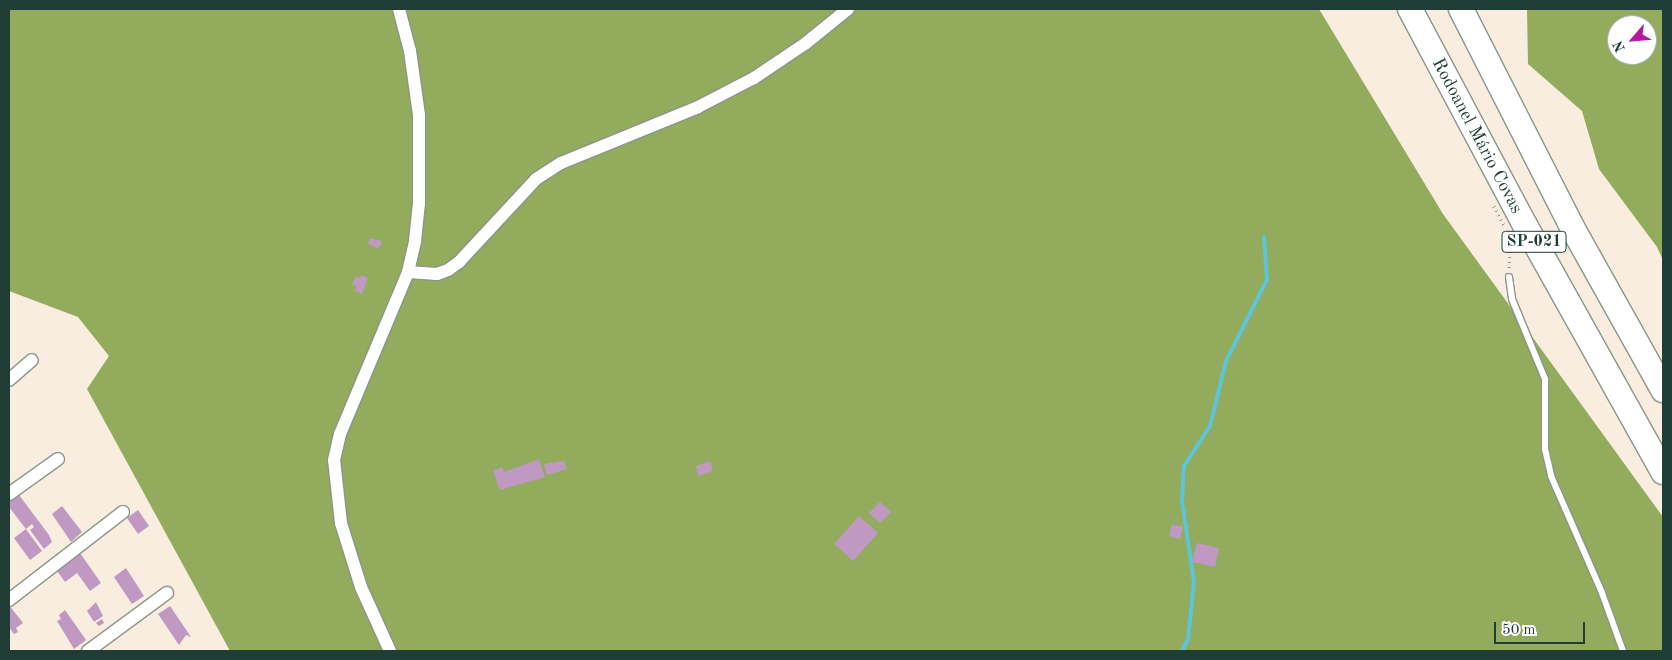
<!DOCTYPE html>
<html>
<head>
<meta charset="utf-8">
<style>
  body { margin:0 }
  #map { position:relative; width:1672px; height:660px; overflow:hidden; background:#f8edde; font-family:"Old Standard TT",serif }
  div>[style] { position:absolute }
  .forest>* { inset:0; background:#92ab5c }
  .stream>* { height:4px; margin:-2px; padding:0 2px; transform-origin:2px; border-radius:2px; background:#5cc6d8 }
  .building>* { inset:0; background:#bf99c2 }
  .path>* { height:2.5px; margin-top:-1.25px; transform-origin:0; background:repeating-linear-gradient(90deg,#8c9589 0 1px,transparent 0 5px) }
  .roads { filter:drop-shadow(1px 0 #8c9589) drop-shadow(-1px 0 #8c9589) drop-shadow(0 1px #8c9589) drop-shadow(0 -1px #8c9589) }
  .lane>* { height:6px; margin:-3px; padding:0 3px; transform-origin:3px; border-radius:3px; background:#fff }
  .street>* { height:12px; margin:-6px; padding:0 6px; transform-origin:6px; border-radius:6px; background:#fff }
  .highway>* { height:24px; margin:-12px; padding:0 12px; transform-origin:12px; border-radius:12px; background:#fff }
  span { translate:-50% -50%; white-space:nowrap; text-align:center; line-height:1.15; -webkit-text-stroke:4.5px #fff; paint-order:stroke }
  .shield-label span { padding:1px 4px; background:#fff; border:1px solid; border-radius:4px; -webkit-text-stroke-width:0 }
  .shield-label { font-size:16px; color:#1f3d34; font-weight:700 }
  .street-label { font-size:18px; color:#1f3d34 }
  .frame { position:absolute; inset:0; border:10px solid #1f3d34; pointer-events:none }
  .north { position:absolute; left:1607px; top:15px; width:50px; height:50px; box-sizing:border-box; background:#fff; border:1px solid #a5b1ae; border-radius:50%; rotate:243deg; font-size:14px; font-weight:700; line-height:20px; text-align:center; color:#1f3d34 }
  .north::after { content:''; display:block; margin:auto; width:18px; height:22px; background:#b5179e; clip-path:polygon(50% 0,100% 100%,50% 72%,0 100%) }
  .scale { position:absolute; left:1494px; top:622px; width:91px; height:22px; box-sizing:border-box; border:2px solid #1f3d34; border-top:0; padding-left:6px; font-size:15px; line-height:18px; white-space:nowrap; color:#1f3d34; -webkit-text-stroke:4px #fff; paint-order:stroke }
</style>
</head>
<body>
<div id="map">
  <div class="forest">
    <div style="clip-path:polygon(9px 9px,1319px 9px,1443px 214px,1663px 517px,1663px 651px,230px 651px,87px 389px,109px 356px,78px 317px,9px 291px)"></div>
    <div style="clip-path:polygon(evenodd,1527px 9px,1663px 9px,1663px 260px,1657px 247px,1599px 169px,1582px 111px,1528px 64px,1527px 9px,1617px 25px,1647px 25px,1647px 55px,1617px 55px,1617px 25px)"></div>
  </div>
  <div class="stream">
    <div style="left:1182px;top:651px;width:13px;rotate:-63deg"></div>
    <div style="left:1188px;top:639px;width:57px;rotate:-84deg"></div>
    <div style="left:1194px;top:582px;width:82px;rotate:-98.4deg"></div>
    <div style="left:1182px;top:501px;width:35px;rotate:-87deg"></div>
    <div style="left:1184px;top:466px;width:48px;rotate:-57deg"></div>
    <div style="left:1210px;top:426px;width:67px;rotate:-76.2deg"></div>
    <div style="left:1226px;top:361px;width:91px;rotate:-63.2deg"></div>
    <div style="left:1267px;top:280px;width:43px;rotate:-94deg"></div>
  </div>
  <div class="building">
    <div style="clip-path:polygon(370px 238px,382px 241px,379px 249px,368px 244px)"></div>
    <div style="clip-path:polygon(361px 275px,368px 278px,362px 294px,355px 291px,357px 286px,352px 285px,356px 276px,360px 278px)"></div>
    <div style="clip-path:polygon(539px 459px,545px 477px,500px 490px,493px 471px,502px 467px,504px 472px)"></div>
    <div style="clip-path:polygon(564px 461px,567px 469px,547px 475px,544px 464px)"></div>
    <div style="clip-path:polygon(710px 461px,713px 471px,698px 476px,696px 466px)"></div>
    <div style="clip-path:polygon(16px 491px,49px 535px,52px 542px,44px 549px,30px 530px,34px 527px,32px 524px,26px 529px,9px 507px,9px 497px)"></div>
    <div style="clip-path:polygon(880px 502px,891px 512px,880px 523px,869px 513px)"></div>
    <div style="clip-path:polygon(62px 506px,82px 532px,71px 542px,52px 514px)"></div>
    <div style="clip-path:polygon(138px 510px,149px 526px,138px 534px,127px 518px)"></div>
    <div style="clip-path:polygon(859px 516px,878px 533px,853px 561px,834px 544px)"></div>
    <div style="clip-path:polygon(1172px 524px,1183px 527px,1180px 539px,1169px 536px)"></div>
    <div style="clip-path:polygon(26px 529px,42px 551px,30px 560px,14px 538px)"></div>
    <div style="clip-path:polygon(1197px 543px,1219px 548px,1215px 567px,1192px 562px)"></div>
    <div style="clip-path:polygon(80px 553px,101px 583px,90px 591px,77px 573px,65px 582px,57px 571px)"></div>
    <div style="clip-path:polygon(126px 568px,144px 596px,132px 604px,114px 577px)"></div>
    <div style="clip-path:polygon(96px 602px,103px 616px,94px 622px,87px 611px)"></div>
    <div style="clip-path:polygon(9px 605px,23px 623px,16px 628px,18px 632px,14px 634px,9px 627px)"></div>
    <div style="clip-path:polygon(170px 606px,191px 637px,186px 635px,179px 645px,158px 614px)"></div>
    <div style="clip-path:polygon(65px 610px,86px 640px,74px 649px,57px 621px,61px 619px,59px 615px)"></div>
    <div style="clip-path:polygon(102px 619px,104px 623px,99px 626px,96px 623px)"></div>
  </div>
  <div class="path">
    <div style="left:1494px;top:206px;width:21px;rotate:62deg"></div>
    <div style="left:1509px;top:268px;width:32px;rotate:-88deg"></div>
  </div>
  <div class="roads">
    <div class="lane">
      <div style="left:1509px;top:277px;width:22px;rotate:82deg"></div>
      <div style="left:1512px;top:299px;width:87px;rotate:67.6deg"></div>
      <div style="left:1545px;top:379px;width:70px;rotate:90deg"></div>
      <div style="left:1545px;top:449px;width:28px;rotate:77deg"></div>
      <div style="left:1551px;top:476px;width:128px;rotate:66.4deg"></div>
      <div style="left:1602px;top:593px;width:62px;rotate:70.1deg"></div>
    </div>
    <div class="street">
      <div style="left:408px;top:272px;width:29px;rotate:4deg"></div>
      <div style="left:437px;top:274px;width:12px;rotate:-20deg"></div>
      <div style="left:448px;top:270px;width:14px;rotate:-36deg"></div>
      <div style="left:459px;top:262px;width:113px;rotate:-47.1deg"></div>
      <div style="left:536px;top:179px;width:30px;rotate:-33deg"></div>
      <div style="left:561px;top:163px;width:148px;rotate:-22.2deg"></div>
      <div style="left:698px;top:107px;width:63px;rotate:-27.4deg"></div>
      <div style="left:754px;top:78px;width:63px;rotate:-33.9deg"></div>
      <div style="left:806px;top:43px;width:54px;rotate:-39deg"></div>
      <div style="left:9px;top:380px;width:30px;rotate:-41deg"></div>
      <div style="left:9px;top:494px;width:60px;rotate:-35.5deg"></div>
      <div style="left:9px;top:600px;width:144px;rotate:-37.7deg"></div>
      <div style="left:88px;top:651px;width:98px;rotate:-36.3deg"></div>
      <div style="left:390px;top:651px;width:70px;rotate:-114.4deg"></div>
      <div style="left:361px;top:587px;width:67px;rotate:-107.4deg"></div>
      <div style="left:341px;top:523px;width:63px;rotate:-96.3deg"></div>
      <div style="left:334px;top:460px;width:27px;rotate:-77deg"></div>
      <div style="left:340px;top:434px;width:176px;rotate:-67.2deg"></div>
      <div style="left:408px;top:272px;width:32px;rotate:-77deg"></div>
      <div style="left:415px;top:241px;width:37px;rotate:-84deg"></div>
      <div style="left:419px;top:204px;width:89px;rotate:-90deg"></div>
      <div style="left:419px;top:115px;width:65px;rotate:-98deg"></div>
      <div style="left:410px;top:51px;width:43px;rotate:-104.7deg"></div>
    </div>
    <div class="highway">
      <div style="left:1410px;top:9px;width:245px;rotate:62deg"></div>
      <div style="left:1525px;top:225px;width:283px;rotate:60.8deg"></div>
      <div style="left:1461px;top:9px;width:245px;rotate:63deg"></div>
      <div style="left:1572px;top:227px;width:187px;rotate:60.8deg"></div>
    </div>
  </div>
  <div class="shield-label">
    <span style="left:1534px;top:242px">SP-021</span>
  </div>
  <div class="street-label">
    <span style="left:1477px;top:136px;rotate:62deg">Rodoanel Mário Covas</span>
  </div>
  <div class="frame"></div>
  <div class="north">N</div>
  <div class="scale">50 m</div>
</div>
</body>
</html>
